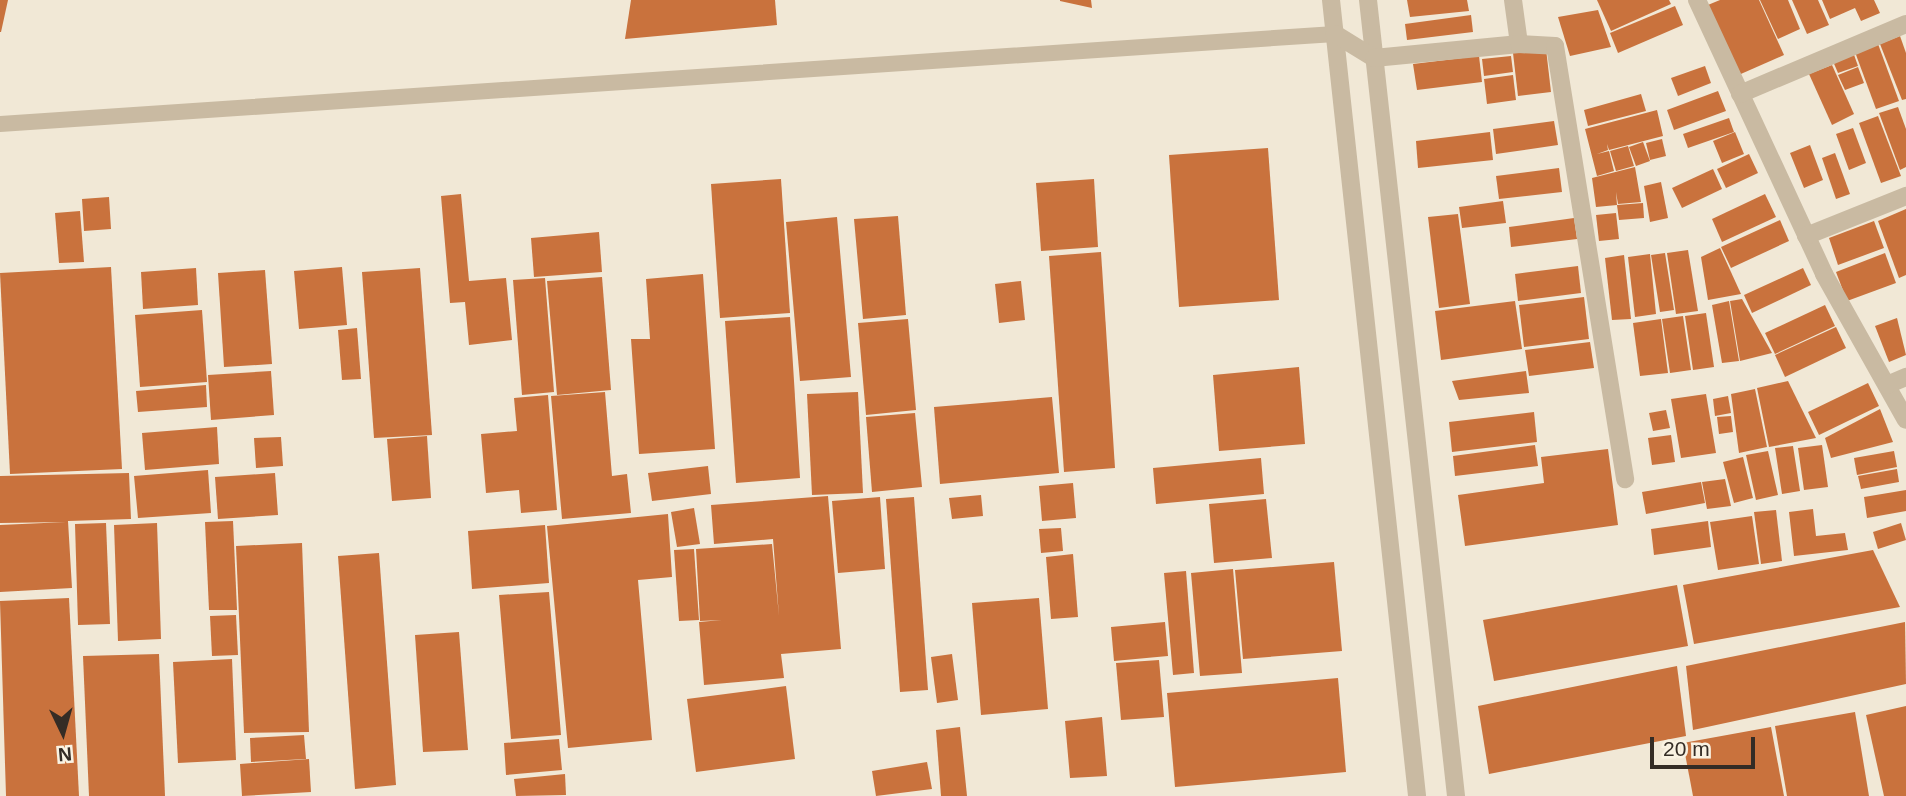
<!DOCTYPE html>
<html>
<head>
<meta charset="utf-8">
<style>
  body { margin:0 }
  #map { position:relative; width:1906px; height:796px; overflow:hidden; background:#f1e8d6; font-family:Helvetica,sans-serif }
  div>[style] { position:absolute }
  .building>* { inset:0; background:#c9723d }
  .service>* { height:16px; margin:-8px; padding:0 8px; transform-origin:8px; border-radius:8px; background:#c9baa2 }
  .minor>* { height:18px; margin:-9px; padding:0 9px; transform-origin:9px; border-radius:9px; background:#c9baa2 }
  span { translate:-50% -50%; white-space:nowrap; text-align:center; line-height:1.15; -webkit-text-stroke:5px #f9f2e2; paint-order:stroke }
  .north { position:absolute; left:28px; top:698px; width:70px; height:70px; -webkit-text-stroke:5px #f9f2e2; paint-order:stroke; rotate:175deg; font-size:19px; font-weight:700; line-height:28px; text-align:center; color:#342c25 }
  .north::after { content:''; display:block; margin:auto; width:24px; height:32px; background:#342c25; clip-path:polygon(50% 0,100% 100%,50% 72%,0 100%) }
  .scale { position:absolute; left:1650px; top:737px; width:105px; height:32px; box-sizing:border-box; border:4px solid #342c25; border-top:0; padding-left:9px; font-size:21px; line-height:24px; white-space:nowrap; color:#342c25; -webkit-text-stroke:5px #f9f2e2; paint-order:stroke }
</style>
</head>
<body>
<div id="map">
  <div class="building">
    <div style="clip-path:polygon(0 0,8px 0,1px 32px,0 32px)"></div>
    <div style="clip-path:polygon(631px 0,775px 0,777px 25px,625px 39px)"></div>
    <div style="clip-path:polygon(1060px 0,1091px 0,1092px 8px,1060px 1px)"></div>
    <div style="clip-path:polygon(1407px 0,1467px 0,1469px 11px,1410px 17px)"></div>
    <div style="clip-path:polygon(1597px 0,1669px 0,1671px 4px,1611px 31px)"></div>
    <div style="clip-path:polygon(1720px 0,1759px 0,1784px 55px,1734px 77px,1703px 7px)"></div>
    <div style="clip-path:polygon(1760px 0,1788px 0,1800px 29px,1778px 39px)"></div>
    <div style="clip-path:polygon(1792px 0,1818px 0,1829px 25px,1807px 34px)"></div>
    <div style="clip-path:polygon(1822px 0,1874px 0,1880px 13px,1861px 21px,1855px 8px,1830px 19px)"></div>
    <div style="clip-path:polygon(1675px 6px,1683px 25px,1618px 53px,1610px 33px)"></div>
    <div style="clip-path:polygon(1598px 10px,1611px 47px,1570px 56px,1558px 17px)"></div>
    <div style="clip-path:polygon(1471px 15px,1473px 32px,1407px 40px,1405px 24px)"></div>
    <div style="clip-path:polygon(1900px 36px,1906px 53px,1906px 99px,1902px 100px,1880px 44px)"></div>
    <div style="clip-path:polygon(1878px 44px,1899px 101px,1876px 109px,1855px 52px)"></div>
    <div style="clip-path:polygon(1546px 49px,1551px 92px,1518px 96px,1513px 53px)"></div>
    <div style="clip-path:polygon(1853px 52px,1858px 66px,1838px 73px,1832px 59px)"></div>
    <div style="clip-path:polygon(1479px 56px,1482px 82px,1417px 90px,1413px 64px)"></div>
    <div style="clip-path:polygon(1511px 56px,1513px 72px,1484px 76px,1482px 59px)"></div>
    <div style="clip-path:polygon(1832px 65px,1854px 114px,1832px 125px,1809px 74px)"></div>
    <div style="clip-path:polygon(1705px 66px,1711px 83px,1678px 96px,1671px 78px)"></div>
    <div style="clip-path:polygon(1858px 67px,1864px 83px,1845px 90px,1838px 75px)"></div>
    <div style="clip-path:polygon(1513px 75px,1516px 100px,1487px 104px,1484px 79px)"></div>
    <div style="clip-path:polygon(1718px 91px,1726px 111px,1674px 130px,1667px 110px)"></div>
    <div style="clip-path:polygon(1641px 94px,1646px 111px,1588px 126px,1584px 110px)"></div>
    <div style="clip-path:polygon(1898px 107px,1906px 129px,1906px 167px,1900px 170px,1879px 113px)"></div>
    <div style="clip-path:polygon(1657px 110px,1663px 136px,1609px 150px,1607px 144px,1608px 150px,1597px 154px,1609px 151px,1614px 171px,1597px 176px,1585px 129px)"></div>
    <div style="clip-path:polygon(1878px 116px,1901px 176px,1881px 183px,1859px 123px)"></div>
    <div style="clip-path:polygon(1729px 118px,1734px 132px,1688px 148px,1683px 134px)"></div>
    <div style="clip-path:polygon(1554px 121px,1558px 145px,1496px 154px,1493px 129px)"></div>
    <div style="clip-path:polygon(1853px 128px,1866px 163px,1849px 170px,1836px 134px)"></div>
    <div style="clip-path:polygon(1490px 132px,1493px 160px,1418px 168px,1416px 141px)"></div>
    <div style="clip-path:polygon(1735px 132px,1744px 154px,1722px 163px,1713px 141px)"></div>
    <div style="clip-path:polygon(1662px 139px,1666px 156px,1650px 160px,1646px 143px)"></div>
    <div style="clip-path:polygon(1643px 142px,1650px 161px,1636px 166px,1629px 147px)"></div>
    <div style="clip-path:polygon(1810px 145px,1823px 180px,1804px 188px,1790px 153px)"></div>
    <div style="clip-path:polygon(1628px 146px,1634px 166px,1616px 171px,1610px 151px)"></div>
    <div style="clip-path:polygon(1268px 148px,1279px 300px,1179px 307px,1169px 155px)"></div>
    <div style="clip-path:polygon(1835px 153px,1850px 194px,1836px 199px,1822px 158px)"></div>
    <div style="clip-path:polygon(1749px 154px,1758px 173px,1726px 188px,1717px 169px)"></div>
    <div style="clip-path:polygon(1635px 167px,1641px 202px,1618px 204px,1616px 192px,1617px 205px,1596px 207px,1592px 178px)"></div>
    <div style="clip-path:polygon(1559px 168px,1562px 192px,1499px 199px,1496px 176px)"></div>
    <div style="clip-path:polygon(1713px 169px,1722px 189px,1682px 208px,1672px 188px)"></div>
    <div style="clip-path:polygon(781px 179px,790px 313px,720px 318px,711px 184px)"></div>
    <div style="clip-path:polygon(1094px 179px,1098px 247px,1041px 251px,1036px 183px)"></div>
    <div style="clip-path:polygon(1661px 182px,1668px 218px,1650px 222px,1644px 186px)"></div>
    <div style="clip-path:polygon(461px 194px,469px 281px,506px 278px,512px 340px,469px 345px,465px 302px,450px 303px,441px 196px)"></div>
    <div style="clip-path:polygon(1765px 194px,1776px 217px,1722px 242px,1712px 219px)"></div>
    <div style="clip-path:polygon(109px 197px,111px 229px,84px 231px,82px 199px)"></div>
    <div style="clip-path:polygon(1503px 201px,1506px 223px,1462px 228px,1459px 207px)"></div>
    <div style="clip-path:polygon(1643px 203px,1644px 218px,1619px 220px,1617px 205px)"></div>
    <div style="clip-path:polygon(1906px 209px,1906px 275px,1899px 278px,1878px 221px)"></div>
    <div style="clip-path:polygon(80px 211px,84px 262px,59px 263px,55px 213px)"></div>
    <div style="clip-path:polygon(1616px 213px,1619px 239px,1599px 241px,1596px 215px)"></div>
    <div style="clip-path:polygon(1458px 214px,1470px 304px,1439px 308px,1428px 217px)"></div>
    <div style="clip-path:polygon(898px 216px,906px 315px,863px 319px,854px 219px)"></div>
    <div style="clip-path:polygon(837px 217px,851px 377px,800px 381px,786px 222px)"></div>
    <div style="clip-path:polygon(1574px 218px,1577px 239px,1511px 247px,1509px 227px)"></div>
    <div style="clip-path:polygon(1780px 220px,1789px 241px,1731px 268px,1721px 247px)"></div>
    <div style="clip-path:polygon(1874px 221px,1884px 248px,1838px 265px,1829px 238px)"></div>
    <div style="clip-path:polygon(599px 232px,602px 272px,534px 277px,531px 238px)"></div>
    <div style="clip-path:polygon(1720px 248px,1741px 294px,1708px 300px,1701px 257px)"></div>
    <div style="clip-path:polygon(1688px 250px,1698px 311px,1676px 314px,1667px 253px)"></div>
    <div style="clip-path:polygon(1101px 252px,1115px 468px,1064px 472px,1049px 256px)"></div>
    <div style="clip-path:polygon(1665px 253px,1674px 310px,1660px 312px,1651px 255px)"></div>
    <div style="clip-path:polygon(1885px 253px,1896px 283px,1847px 301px,1836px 272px)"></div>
    <div style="clip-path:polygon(1650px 254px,1656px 314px,1635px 317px,1628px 257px)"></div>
    <div style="clip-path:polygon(1624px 255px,1631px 319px,1612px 320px,1605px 258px)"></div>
    <div style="clip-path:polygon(1578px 266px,1581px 293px,1518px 301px,1515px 274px)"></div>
    <div style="clip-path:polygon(111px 267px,122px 469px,10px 474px,0 273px)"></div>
    <div style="clip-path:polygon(342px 267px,347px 325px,299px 329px,294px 271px)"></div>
    <div style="clip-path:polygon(196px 268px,198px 305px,143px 309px,141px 272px)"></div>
    <div style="clip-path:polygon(420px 268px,432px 435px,374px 438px,362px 272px)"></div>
    <div style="clip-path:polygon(1803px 268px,1811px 285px,1752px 313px,1744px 295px)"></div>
    <div style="clip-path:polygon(265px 270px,272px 364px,224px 367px,218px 273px)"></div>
    <div style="clip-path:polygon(703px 274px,715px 449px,639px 454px,631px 339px,650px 339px,646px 279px)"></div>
    <div style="clip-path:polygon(602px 277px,611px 390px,557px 395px,547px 281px)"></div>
    <div style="clip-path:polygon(545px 278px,554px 392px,522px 395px,513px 280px)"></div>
    <div style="clip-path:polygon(1021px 281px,1025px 320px,999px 323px,995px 284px)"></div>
    <div style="clip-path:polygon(1584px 297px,1589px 339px,1524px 347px,1519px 305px)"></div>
    <div style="clip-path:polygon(1742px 299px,1772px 353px,1740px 361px,1730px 301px)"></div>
    <div style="clip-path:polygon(1515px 301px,1522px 349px,1441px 360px,1435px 311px)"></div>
    <div style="clip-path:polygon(1729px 301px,1739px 361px,1722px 363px,1712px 305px)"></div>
    <div style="clip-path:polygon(1825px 305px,1835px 326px,1775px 354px,1765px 333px)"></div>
    <div style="clip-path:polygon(202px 310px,207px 382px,140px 387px,135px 315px)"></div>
    <div style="clip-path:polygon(1706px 313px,1714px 367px,1693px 370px,1685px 316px)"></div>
    <div style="clip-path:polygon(1683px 316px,1691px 370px,1670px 373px,1662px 319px)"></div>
    <div style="clip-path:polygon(790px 317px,800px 478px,736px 483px,725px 321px)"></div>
    <div style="clip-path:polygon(1897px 318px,1906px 355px,1889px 362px,1875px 326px)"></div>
    <div style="clip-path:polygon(908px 319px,916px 410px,866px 415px,858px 323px)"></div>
    <div style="clip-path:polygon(1661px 319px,1668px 373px,1640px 376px,1633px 323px)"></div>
    <div style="clip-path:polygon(1836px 327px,1846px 348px,1785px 377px,1775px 355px)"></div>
    <div style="clip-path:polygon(357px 328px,361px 379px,342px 380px,338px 330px)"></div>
    <div style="clip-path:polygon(1590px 342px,1594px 368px,1529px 376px,1525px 350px)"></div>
    <div style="clip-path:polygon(1299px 367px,1305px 444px,1219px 451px,1213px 375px)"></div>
    <div style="clip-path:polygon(271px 371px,274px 415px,211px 420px,208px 375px)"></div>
    <div style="clip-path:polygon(1526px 371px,1529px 393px,1459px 400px,1452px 381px)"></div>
    <div style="clip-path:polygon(1788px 381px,1816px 438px,1769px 447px,1757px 388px)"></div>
    <div style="clip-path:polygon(1868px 383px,1879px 406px,1819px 435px,1808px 412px)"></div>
    <div style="clip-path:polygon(206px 385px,207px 407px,138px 412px,136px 391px)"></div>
    <div style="clip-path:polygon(1755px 389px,1767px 447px,1739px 453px,1731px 394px)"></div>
    <div style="clip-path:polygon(605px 392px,612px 476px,627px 474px,631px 513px,562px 519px,551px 396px)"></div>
    <div style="clip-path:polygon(858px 392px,863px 493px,812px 495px,807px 394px)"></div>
    <div style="clip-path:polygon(1706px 394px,1716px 453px,1681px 458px,1671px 399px)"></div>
    <div style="clip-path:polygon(548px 395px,557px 510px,521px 513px,519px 490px,486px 493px,481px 434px,517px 431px,514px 398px)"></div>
    <div style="clip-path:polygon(1728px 396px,1731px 413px,1715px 416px,1713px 399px)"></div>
    <div style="clip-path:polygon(1052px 397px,1059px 473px,940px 484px,934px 407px)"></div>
    <div style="clip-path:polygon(1880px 409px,1893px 442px,1831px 458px,1825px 438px)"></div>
    <div style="clip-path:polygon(1666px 410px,1670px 428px,1653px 431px,1649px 413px)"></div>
    <div style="clip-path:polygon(1534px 412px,1537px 442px,1452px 452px,1449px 422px)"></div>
    <div style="clip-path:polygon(915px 413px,922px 487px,872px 492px,866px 417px)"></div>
    <div style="clip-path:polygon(1731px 416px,1733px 432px,1719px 434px,1717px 417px)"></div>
    <div style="clip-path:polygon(217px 427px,219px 464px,145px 470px,142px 433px)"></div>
    <div style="clip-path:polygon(1671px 435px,1675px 462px,1652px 465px,1648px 438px)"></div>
    <div style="clip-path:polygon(427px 436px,431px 498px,392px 501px,387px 439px)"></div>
    <div style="clip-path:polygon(281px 437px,283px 466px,256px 468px,254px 438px)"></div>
    <div style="clip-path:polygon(1535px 445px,1538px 466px,1455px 476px,1453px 456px)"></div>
    <div style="clip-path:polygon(1822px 445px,1828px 487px,1804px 490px,1798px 448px)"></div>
    <div style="clip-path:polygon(1793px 446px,1800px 491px,1782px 494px,1775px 448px)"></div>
    <div style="clip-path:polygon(1608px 449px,1618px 525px,1465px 546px,1458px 495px,1544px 483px,1541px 457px)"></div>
    <div style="clip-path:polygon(1768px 451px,1778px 495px,1756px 500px,1746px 455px)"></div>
    <div style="clip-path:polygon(1894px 451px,1897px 467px,1857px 475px,1854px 458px)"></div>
    <div style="clip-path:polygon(1743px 457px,1753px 498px,1734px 503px,1723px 462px)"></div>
    <div style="clip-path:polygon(1261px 458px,1264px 494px,1156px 504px,1153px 468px)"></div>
    <div style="clip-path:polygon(708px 466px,711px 494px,652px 501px,648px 473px)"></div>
    <div style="clip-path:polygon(1897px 469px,1899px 482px,1861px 489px,1858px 476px)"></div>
    <div style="clip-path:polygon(208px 470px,211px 513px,138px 518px,134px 476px)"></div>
    <div style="clip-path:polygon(129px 473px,131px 519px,68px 521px,72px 588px,0 592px,0 525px,66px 522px,0 523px,0 476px)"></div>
    <div style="clip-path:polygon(275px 473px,278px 515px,218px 519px,215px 477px)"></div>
    <div style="clip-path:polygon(1725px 479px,1731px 506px,1707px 509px,1702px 482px)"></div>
    <div style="clip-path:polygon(1701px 482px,1705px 503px,1646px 514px,1642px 492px)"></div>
    <div style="clip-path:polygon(1073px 483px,1076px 518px,1042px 521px,1039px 486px)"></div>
    <div style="clip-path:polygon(1906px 490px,1906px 511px,1867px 518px,1864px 497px)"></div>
    <div style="clip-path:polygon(981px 495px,983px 516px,952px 519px,949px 498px)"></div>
    <div style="clip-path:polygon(828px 496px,841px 649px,781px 654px,784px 678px,704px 685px,699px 622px,722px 620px,700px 621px,696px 549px,772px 544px,779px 616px,773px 539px,714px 544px,711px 505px)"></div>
    <div style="clip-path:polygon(880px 497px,885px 569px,838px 573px,832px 501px)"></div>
    <div style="clip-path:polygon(914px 497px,928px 690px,900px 692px,886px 499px)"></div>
    <div style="clip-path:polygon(1266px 499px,1272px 558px,1214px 563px,1209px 504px)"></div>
    <div style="clip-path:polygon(694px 508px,700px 544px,677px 547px,671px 512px)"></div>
    <div style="clip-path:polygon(1813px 509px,1816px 536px,1845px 533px,1848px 550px,1794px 556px,1789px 512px)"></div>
    <div style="clip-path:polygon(1776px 510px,1782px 561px,1761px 564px,1754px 512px)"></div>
    <div style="clip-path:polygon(668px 514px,672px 577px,638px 580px,652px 740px,568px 748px,547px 526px)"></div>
    <div style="clip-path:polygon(1752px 516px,1759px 564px,1718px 570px,1710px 522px)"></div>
    <div style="clip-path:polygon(233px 521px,237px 610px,209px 610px,205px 522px)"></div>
    <div style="clip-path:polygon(1708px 521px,1711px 547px,1654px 555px,1651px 529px)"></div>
    <div style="clip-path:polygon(106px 523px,110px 624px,78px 625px,75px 524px)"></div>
    <div style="clip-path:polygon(157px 523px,161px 639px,118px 641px,114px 525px)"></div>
    <div style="clip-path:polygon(1901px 523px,1906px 540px,1878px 549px,1873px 532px)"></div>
    <div style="clip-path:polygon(545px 525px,549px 583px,472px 589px,468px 531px)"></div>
    <div style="clip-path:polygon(1061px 528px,1063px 551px,1041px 553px,1039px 529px)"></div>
    <div style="clip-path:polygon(302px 543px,309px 732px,244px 733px,236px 546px)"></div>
    <div style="clip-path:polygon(694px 549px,699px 620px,679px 621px,674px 550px)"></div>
    <div style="clip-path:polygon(1873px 550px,1900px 607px,1694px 644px,1683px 585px)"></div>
    <div style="clip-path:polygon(379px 553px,396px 785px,355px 789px,338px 556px)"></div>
    <div style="clip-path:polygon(1073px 554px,1078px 617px,1051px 619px,1046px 557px)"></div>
    <div style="clip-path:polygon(1334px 562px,1342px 651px,1243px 659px,1235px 570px)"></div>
    <div style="clip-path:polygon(1233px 569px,1242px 673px,1200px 676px,1191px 573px)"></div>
    <div style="clip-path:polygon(1186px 571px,1194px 673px,1173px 675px,1164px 573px)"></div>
    <div style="clip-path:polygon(1677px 585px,1688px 646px,1494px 681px,1483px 620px)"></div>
    <div style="clip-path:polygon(549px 592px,561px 735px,511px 739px,499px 595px)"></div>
    <div style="clip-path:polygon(69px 598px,79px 796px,6px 796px,0 601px)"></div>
    <div style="clip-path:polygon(1039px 598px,1048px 709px,981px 715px,972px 603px)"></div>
    <div style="clip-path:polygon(236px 615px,238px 655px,212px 656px,210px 616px)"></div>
    <div style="clip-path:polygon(1165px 622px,1168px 656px,1114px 661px,1111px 627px)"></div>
    <div style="clip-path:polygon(1905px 622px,1906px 684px,1693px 730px,1686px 666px)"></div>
    <div style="clip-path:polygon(459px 632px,468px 750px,423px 752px,415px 635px)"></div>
    <div style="clip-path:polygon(159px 654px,165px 796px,89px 796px,83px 656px)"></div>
    <div style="clip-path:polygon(952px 654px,958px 700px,937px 703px,931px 657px)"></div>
    <div style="clip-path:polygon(232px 659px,236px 760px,178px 763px,173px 662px)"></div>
    <div style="clip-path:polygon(1159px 660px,1164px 717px,1121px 720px,1116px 663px)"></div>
    <div style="clip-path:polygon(1677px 666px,1686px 736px,1489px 774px,1478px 706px)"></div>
    <div style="clip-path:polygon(1338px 678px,1346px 772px,1175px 787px,1167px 693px)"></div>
    <div style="clip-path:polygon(786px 686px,795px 759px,696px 772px,687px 699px)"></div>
    <div style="clip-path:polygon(1906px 706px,1906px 796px,1884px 796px,1866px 715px)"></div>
    <div style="clip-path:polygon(1855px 712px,1869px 796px,1787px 796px,1775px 726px)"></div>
    <div style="clip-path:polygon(1102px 717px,1107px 776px,1070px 778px,1065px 721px)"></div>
    <div style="clip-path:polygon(960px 727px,967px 796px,941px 796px,936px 730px)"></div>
    <div style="clip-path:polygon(1771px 727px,1784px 796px,1693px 796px,1683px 743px)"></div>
    <div style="clip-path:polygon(304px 735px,306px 759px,251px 762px,250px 738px)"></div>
    <div style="clip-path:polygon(559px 739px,562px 770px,506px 775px,504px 743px)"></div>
    <div style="clip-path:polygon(309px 759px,311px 792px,242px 796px,240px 764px)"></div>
    <div style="clip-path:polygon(927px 762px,932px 789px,876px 796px,872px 771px)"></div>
    <div style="clip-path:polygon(565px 774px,566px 795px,516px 796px,514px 779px)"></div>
  </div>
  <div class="service">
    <div style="left:0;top:124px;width:1338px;rotate:-3.86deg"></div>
  </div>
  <div class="minor">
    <div style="left:1331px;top:0;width:801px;rotate:83.83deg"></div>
    <div style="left:1368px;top:0;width:801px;rotate:83.69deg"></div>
    <div style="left:1513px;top:0;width:44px;rotate:82.2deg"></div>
    <div style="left:1697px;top:0;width:302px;rotate:65.1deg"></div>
    <div style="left:1824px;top:274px;width:167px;rotate:60.7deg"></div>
    <div style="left:1335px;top:34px;width:46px;rotate:31.6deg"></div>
    <div style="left:1374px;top:58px;width:146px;rotate:-5.5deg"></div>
    <div style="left:1519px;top:44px;width:36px;rotate:3deg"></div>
    <div style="left:1555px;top:46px;width:439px;rotate:80.8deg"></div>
    <div style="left:1740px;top:94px;width:180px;rotate:-22.9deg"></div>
    <div style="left:1806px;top:236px;width:108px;rotate:-21.8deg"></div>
    <div style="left:1887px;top:385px;width:21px;rotate:-23deg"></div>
  </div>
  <div class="north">N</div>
  <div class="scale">20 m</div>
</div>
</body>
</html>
